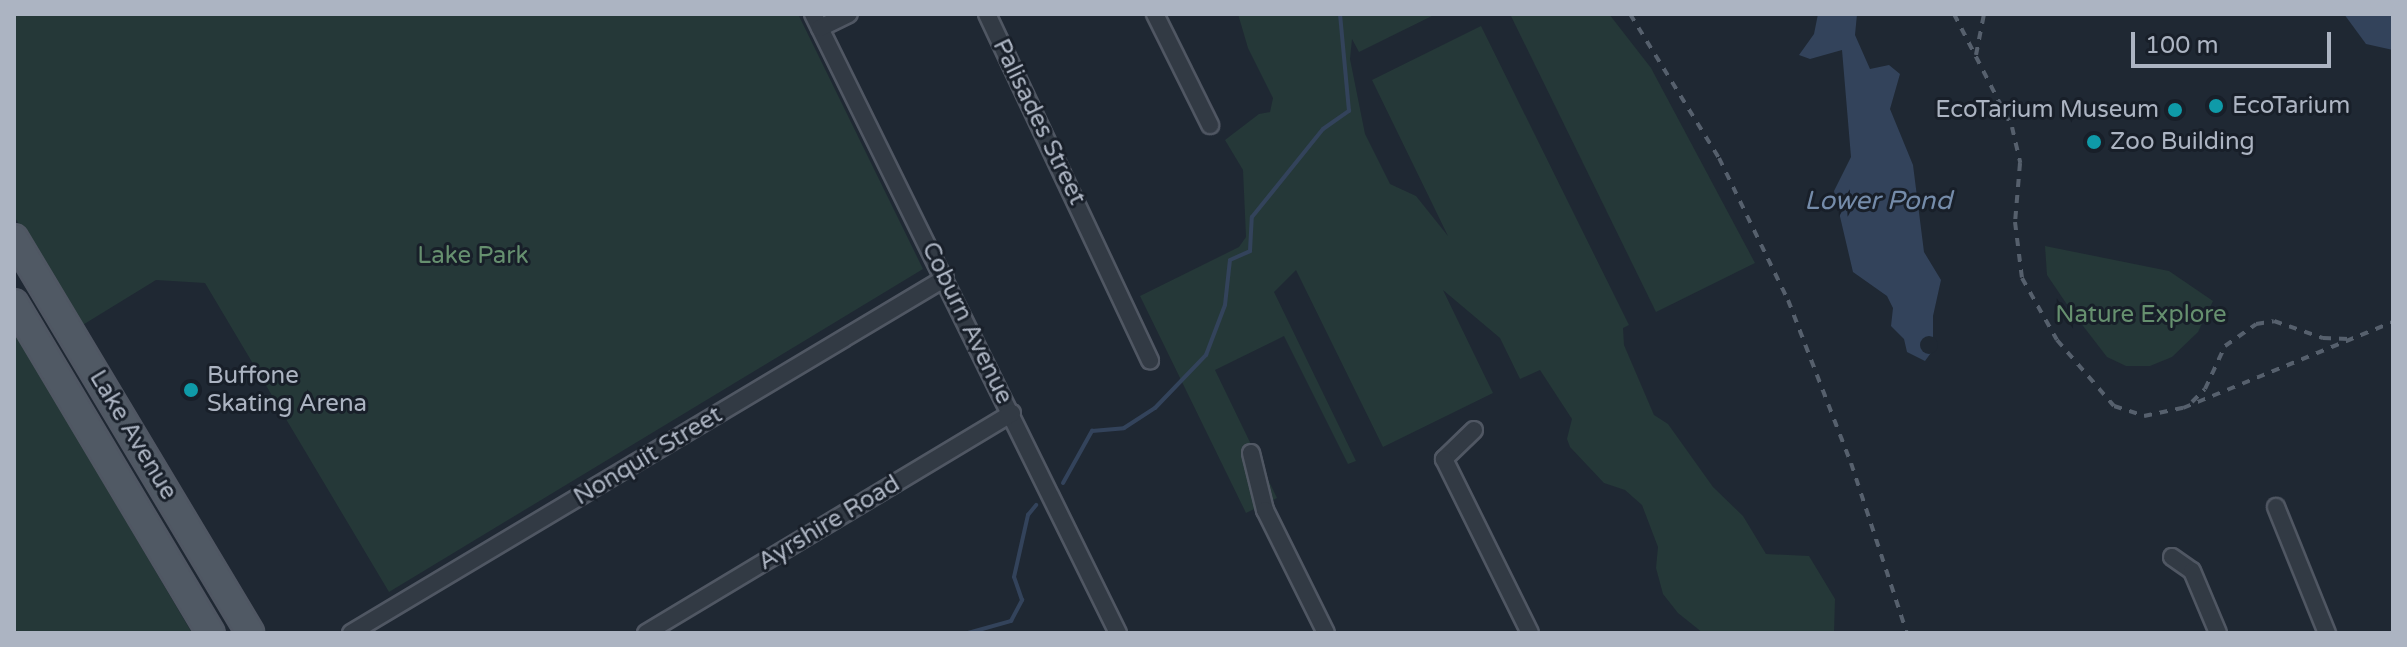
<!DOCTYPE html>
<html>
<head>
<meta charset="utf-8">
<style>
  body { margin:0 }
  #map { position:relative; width:2407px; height:647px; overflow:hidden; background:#1f2833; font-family:"Varela Round",sans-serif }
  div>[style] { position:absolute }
  .green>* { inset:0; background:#253838 }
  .water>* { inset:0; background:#33435b }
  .pier>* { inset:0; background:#1f2833 }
  .round { border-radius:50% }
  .stream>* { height:4px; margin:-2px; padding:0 2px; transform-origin:2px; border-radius:2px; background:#33435b }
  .roads { filter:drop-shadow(2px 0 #505763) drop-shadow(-2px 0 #505763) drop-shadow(0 2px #505763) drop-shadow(0 -2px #505763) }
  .minor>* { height:16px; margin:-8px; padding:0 8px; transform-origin:8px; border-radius:8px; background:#323a44 }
  .primary>* { height:26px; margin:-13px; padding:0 13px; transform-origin:13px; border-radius:13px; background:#505964 }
  .rail>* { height:4px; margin-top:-2px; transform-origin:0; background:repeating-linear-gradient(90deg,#56606d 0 8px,transparent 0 16px) }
  .dots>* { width:22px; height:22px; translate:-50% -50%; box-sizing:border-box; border:4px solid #181f29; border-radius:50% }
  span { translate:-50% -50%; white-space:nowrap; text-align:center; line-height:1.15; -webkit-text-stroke:6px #181f29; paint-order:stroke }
  .poi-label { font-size:24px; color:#acb4c2 }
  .left { translate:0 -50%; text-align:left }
  .right { translate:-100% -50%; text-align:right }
  .street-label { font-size:24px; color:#acb4c2 }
  .park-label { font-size:24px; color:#66906f }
  .water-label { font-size:26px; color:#758caa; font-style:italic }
  .frame { position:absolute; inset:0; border:16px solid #acb4c2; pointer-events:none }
  .scale { position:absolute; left:2131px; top:32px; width:200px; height:36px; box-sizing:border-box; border:4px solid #acb4c2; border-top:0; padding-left:10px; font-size:24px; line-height:28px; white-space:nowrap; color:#acb4c2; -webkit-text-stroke:6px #181f29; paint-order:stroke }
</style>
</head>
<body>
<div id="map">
  <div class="green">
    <div style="clip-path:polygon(14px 14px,798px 14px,923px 269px,389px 592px,205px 283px,156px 280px,81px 326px,14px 216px)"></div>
    <div style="clip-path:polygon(1238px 14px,1436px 14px,1359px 52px,1352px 39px,1350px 59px,1365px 134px,1390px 184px,1416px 196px,1448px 236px,1372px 80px,1481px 26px,1629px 325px,1623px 328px,1624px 345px,1654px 415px,1668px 424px,1713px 487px,1743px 516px,1766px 554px,1809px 556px,1835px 599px,1834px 633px,1703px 633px,1678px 613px,1663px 594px,1656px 568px,1658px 547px,1642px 505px,1625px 490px,1604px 483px,1570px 447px,1567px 439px,1572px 419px,1540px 370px,1520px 379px,1500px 338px,1443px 290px,1493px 393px,1383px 447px,1296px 270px,1274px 292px,1356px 461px,1348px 464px,1284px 336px,1215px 370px,1277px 498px,1246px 513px,1140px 296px,1239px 247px,1246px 237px,1243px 170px,1225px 140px,1259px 114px,1270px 112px,1273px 98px,1248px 48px)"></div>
    <div style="clip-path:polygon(1510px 14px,1609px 14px,1651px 68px,1755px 263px,1656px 312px)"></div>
    <div style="clip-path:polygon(2045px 246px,2169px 271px,2213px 301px,2198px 332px,2172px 357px,2150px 366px,2126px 366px,2107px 357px,2070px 309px,2047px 275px)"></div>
    <div style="clip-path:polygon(14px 331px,192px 633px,14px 633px)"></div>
  </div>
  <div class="water">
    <div style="clip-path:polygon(1818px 14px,1857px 14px,1855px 35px,1870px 69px,1889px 65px,1900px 74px,1890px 109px,1913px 165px,1924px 252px,1941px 280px,1933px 316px,1933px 350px,1925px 361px,1907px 352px,1904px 339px,1891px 326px,1893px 308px,1887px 296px,1853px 272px,1834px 191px,1851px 157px,1842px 50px,1810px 59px,1799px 55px,1814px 34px)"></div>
    <div style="clip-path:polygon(2344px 14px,2393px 14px,2393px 50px,2366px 44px)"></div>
  </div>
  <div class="pier">
    <div class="round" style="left:1920px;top:336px;width:18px;height:18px"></div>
  </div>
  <div class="stream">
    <div style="left:1063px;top:483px;width:60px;rotate:-60.9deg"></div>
    <div style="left:1092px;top:431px;width:32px;rotate:-5deg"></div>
    <div style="left:1124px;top:428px;width:37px;rotate:-33deg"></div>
    <div style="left:1155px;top:408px;width:74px;rotate:-46.1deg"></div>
    <div style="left:1206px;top:355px;width:53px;rotate:-69.2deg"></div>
    <div style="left:1225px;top:305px;width:45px;rotate:-83.7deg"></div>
    <div style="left:1230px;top:260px;width:22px;rotate:-24deg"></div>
    <div style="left:1250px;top:251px;width:34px;rotate:-87deg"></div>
    <div style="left:1252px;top:217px;width:113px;rotate:-51.1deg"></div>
    <div style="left:1323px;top:129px;width:32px;rotate:-35deg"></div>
    <div style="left:1349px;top:111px;width:97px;rotate:-95.3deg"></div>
    <div style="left:968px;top:633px;width:45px;rotate:-15.6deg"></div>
    <div style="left:1011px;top:621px;width:24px;rotate:-62deg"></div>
    <div style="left:1022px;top:600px;width:24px;rotate:-109deg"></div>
    <div style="left:1014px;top:577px;width:64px;rotate:-77.3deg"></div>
    <div style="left:1028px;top:515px;width:13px;rotate:-51deg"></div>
  </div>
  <div class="roads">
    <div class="minor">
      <div style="left:813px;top:14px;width:690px;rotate:63.77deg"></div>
      <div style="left:987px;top:14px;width:383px;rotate:64.8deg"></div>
      <div style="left:1155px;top:14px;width:124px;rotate:63.6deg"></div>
      <div style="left:820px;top:28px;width:32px;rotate:-26deg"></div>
      <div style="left:1474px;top:430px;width:42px;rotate:136deg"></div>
      <div style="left:1444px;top:459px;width:194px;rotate:63.7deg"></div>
      <div style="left:1251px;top:453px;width:59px;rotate:76.2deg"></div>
      <div style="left:1265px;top:510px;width:137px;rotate:63.6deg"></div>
      <div style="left:2276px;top:507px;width:136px;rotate:68deg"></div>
      <div style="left:2172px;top:557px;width:24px;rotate:35deg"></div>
      <div style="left:2192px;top:571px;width:67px;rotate:67.2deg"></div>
      <div style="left:351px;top:633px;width:692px;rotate:-30.86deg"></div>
      <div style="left:646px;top:633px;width:427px;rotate:-31deg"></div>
    </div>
    <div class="primary">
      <div style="left:14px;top:238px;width:460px;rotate:59.1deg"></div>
      <div style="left:14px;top:303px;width:384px;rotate:59.2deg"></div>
    </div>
  </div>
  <div class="rail">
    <div style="left:1630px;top:14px;width:169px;rotate:58.3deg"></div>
    <div style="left:1719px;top:158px;width:158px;rotate:64.1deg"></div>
    <div style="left:1788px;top:300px;width:175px;rotate:68.9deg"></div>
    <div style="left:1851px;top:463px;width:179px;rotate:71.8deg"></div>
    <div style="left:1954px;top:14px;width:127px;rotate:62.8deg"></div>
    <div style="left:2012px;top:127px;width:37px;rotate:77deg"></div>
    <div style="left:2020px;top:163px;width:59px;rotate:94.8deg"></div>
    <div style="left:2015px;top:222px;width:56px;rotate:82.9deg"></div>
    <div style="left:2022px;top:278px;width:71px;rotate:60.6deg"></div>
    <div style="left:2057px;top:340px;width:87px;rotate:49.2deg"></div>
    <div style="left:2114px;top:406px;width:32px;rotate:18deg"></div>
    <div style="left:2144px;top:416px;width:40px;rotate:-12deg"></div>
    <div style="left:2183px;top:408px;width:227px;rotate:-22.3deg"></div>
    <div style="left:1976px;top:55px;width:42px;rotate:-79deg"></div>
    <div style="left:2192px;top:402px;width:18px;rotate:-45deg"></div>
    <div style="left:2205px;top:389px;width:47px;rotate:-65.1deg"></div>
    <div style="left:2225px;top:346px;width:38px;rotate:-35deg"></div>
    <div style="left:2256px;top:324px;width:18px;rotate:-9deg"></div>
    <div style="left:2274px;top:321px;width:52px;rotate:19.1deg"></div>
    <div style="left:2323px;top:338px;width:26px;rotate:2deg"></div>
  </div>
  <div class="dots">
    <div style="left:2216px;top:106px;background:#0f9aa8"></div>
    <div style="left:2175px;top:110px;background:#0f9aa8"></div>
    <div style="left:2094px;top:142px;background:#0f9aa8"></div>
    <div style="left:191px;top:390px;background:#0f9aa8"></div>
  </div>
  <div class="poi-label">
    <span class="left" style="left:2232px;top:106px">EcoTarium</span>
    <span class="right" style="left:2159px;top:110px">EcoTarium Museum</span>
    <span class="left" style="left:2110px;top:142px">Zoo Building</span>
    <span class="left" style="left:207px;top:390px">Buffone<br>Skating Arena</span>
  </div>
  <div class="street-label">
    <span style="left:1039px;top:122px;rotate:64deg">Palisades Street</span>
    <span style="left:967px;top:323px;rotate:64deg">Coburn Avenue</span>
    <span style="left:133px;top:435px;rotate:59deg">Lake Avenue</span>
    <span style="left:648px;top:456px;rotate:-31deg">Nonquit Street</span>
    <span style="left:829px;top:523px;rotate:-31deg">Ayrshire Road</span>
  </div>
  <div class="park-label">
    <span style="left:473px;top:256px">Lake Park</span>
    <span style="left:2141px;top:315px">Nature Explore</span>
  </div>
  <div class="water-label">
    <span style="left:1878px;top:201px">Lower Pond</span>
  </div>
  <div class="frame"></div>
  <div class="scale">100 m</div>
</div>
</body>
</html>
